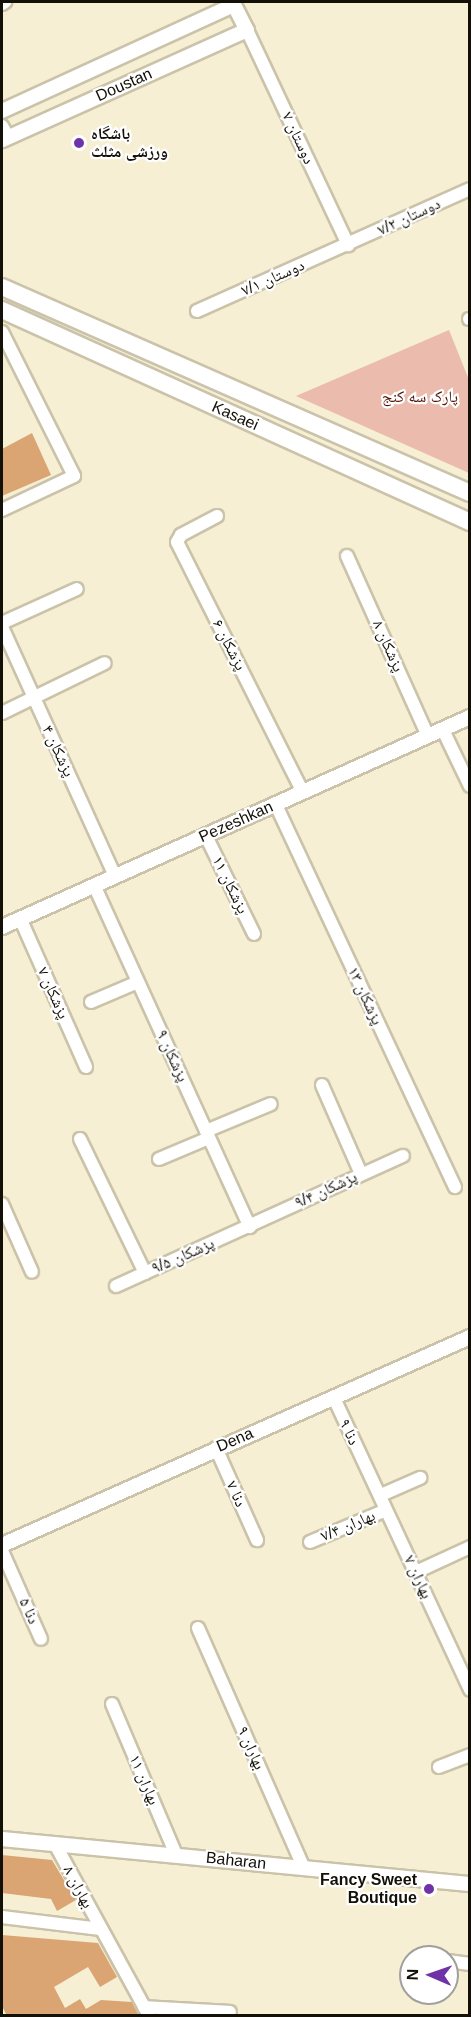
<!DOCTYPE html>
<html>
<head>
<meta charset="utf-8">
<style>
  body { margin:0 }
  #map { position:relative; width:471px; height:2017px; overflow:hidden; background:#f6efd4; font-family:Helvetica,"Noto Naskh Arabic",sans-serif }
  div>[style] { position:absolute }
  .green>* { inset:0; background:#ebbbae }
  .building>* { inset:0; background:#daa572 }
  .roads { filter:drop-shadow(2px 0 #cac3a9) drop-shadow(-2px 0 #cac3a9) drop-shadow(0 2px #cac3a9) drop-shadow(0 -2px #cac3a9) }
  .minor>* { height:12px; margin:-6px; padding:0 6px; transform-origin:6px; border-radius:6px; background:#fff }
  .tertiary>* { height:14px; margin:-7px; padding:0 7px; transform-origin:7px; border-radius:7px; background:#fff }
  .secondary>* { height:16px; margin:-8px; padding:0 8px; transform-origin:8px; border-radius:8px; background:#fff }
  .dots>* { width:16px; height:16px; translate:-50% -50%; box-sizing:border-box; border:3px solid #fff; border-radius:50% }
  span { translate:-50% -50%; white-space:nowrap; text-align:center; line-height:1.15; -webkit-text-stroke:4.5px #fff; paint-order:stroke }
  .street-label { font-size:16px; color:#131007 }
  .poi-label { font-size:16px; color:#131007; font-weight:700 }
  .left { translate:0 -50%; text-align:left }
  .right { translate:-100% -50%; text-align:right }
  .park-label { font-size:16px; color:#531304 }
  .frame { position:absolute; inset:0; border:3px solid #131007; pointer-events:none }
  .north { position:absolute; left:399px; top:1945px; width:60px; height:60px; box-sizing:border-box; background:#fff; border:2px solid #a19f9c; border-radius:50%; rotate:272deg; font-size:16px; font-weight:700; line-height:24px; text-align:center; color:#131007 }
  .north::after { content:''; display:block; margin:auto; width:21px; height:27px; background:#6f32a7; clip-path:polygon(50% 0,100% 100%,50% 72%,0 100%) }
</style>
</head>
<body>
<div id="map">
  <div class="green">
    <div style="clip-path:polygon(449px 330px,469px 380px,469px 473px,296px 396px)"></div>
  </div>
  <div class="building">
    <div style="clip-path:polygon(32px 433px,51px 475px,2px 496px,2px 449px)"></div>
    <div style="clip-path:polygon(2px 1855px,52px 1860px,76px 1900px,57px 1911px,51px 1899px,2px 1893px)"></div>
    <div style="clip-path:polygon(2px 1935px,98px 1943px,117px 1977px,100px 1987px,88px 1967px,54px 1987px,65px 2008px,80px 1999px,86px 2009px,101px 2000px,132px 2002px,139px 2016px,7px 2016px,2px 2006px)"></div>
  </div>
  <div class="roads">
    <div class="minor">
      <div style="left:2px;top:4px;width:4px;rotate:-34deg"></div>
      <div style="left:247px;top:30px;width:238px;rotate:64.8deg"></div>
      <div style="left:2px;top:126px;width:13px;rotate:61deg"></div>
      <div style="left:197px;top:311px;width:299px;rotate:-24.1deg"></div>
      <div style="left:469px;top:319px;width:1px"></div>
      <div style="left:2px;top:332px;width:161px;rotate:63.4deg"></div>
      <div style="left:74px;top:476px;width:80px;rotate:154.7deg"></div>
      <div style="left:217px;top:516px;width:41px;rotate:152.2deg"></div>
      <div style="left:181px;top:535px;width:8px;rotate:120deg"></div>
      <div style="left:177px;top:542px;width:280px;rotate:63.3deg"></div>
      <div style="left:347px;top:556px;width:197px;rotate:65.8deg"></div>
      <div style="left:2px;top:623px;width:82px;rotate:-24.4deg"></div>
      <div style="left:2px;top:627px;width:273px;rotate:65.6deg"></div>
      <div style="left:2px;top:713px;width:114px;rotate:-25.9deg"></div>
      <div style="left:443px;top:730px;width:62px;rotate:64.3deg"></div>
      <div style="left:276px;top:805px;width:422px;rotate:64.9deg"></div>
      <div style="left:206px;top:836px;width:109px;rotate:63.9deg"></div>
      <div style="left:94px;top:885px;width:376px;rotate:65.5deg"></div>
      <div style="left:20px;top:918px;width:163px;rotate:66.1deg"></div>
      <div style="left:91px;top:1002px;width:51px;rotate:-23.1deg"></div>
      <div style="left:322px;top:1085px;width:97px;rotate:66.3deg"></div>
      <div style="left:206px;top:1131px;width:70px;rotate:-22.6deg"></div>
      <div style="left:80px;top:1139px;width:149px;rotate:64.1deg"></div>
      <div style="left:159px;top:1159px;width:54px;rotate:-22.8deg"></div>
      <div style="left:2px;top:1204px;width:74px;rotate:66.2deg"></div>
      <div style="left:116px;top:1286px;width:315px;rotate:-24.4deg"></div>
      <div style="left:334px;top:1398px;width:322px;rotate:65deg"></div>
      <div style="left:216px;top:1448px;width:101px;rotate:66deg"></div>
      <div style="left:381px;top:1495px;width:43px;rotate:-23.6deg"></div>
      <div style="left:310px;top:1542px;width:82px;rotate:-22.8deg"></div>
      <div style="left:2px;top:1551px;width:96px;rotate:66.1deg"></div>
      <div style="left:416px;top:1572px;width:60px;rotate:-24.8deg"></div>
      <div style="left:198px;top:1628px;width:262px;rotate:66.2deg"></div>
      <div style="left:112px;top:1704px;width:164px;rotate:67deg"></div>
      <div style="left:439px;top:1767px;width:33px;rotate:-21deg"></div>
      <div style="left:55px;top:1844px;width:196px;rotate:61.3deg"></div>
      <div style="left:2px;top:1917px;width:99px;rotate:7deg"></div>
      <div style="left:448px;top:1961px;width:22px;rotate:8deg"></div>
      <div style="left:144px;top:2007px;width:86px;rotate:3.3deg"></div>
    </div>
    <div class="tertiary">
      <div style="left:2px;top:111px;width:255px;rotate:-24.6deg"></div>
      <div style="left:234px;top:5px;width:28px;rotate:63deg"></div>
      <div style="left:247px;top:30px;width:269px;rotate:155.8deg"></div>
      <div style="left:2px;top:927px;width:513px;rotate:-24.17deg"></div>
      <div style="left:2px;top:1545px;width:512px;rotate:-23.96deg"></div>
      <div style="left:2px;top:1839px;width:470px;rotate:5.5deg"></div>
    </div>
    <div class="secondary">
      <div style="left:2px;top:287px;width:511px;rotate:23.76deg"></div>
      <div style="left:2px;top:310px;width:514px;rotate:24.37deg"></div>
    </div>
  </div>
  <div class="dots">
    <div style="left:79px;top:143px;background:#6f32a7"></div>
    <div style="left:429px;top:1889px;background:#6f32a7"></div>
  </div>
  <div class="street-label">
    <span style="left:124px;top:85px;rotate:-24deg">Doustan</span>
    <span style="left:298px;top:138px;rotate:65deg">۷ دوستان</span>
    <span style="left:409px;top:217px;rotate:-25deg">۷/۲ دوستان</span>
    <span style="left:273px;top:278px;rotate:-24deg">۷/۱ دوستان</span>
    <span style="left:235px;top:416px;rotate:24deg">Kasaei</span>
    <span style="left:229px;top:645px;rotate:63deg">۶ پزشکان</span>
    <span style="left:388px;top:646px;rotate:66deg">۸ پزشکان</span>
    <span style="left:58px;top:751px;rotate:65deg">۴ پزشکان</span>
    <span style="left:236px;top:822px;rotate:-24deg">Pezeshkan</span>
    <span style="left:230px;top:885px;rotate:64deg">۱۱ پزشکان</span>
    <span style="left:53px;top:993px;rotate:66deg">۷ پزشکان</span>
    <span style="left:365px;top:996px;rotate:65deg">۱۳ پزشکان</span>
    <span style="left:172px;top:1056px;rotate:65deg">۹ پزشکان</span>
    <span style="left:326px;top:1190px;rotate:-25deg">۹/۴ پزشکان</span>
    <span style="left:183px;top:1256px;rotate:-24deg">۹/۵ پزشکان</span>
    <span style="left:349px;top:1432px;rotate:65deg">۹ دنا</span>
    <span style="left:235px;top:1440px;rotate:-23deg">Dena</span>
    <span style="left:236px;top:1494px;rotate:66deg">۷ دنا</span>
    <span style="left:348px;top:1526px;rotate:-23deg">۷/۴ بهاران</span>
    <span style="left:418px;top:1577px;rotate:65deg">۷ بهاران</span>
    <span style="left:29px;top:1611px;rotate:66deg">۵ دنا</span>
    <span style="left:251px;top:1748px;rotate:66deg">۹ بهاران</span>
    <span style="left:144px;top:1780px;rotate:67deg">۱۱ بهاران</span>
    <span style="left:236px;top:1861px;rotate:6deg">Baharan</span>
    <span style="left:78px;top:1887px;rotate:62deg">۸ بهاران</span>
  </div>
  <div class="poi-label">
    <span class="left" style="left:91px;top:143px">باشگاه<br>ورزشی مثلث</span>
    <span class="right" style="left:417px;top:1889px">Fancy Sweet<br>Boutique</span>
  </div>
  <div class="park-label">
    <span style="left:420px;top:397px">پارک سه کنج</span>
  </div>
  <div class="frame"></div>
  <div class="north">N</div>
</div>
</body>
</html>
